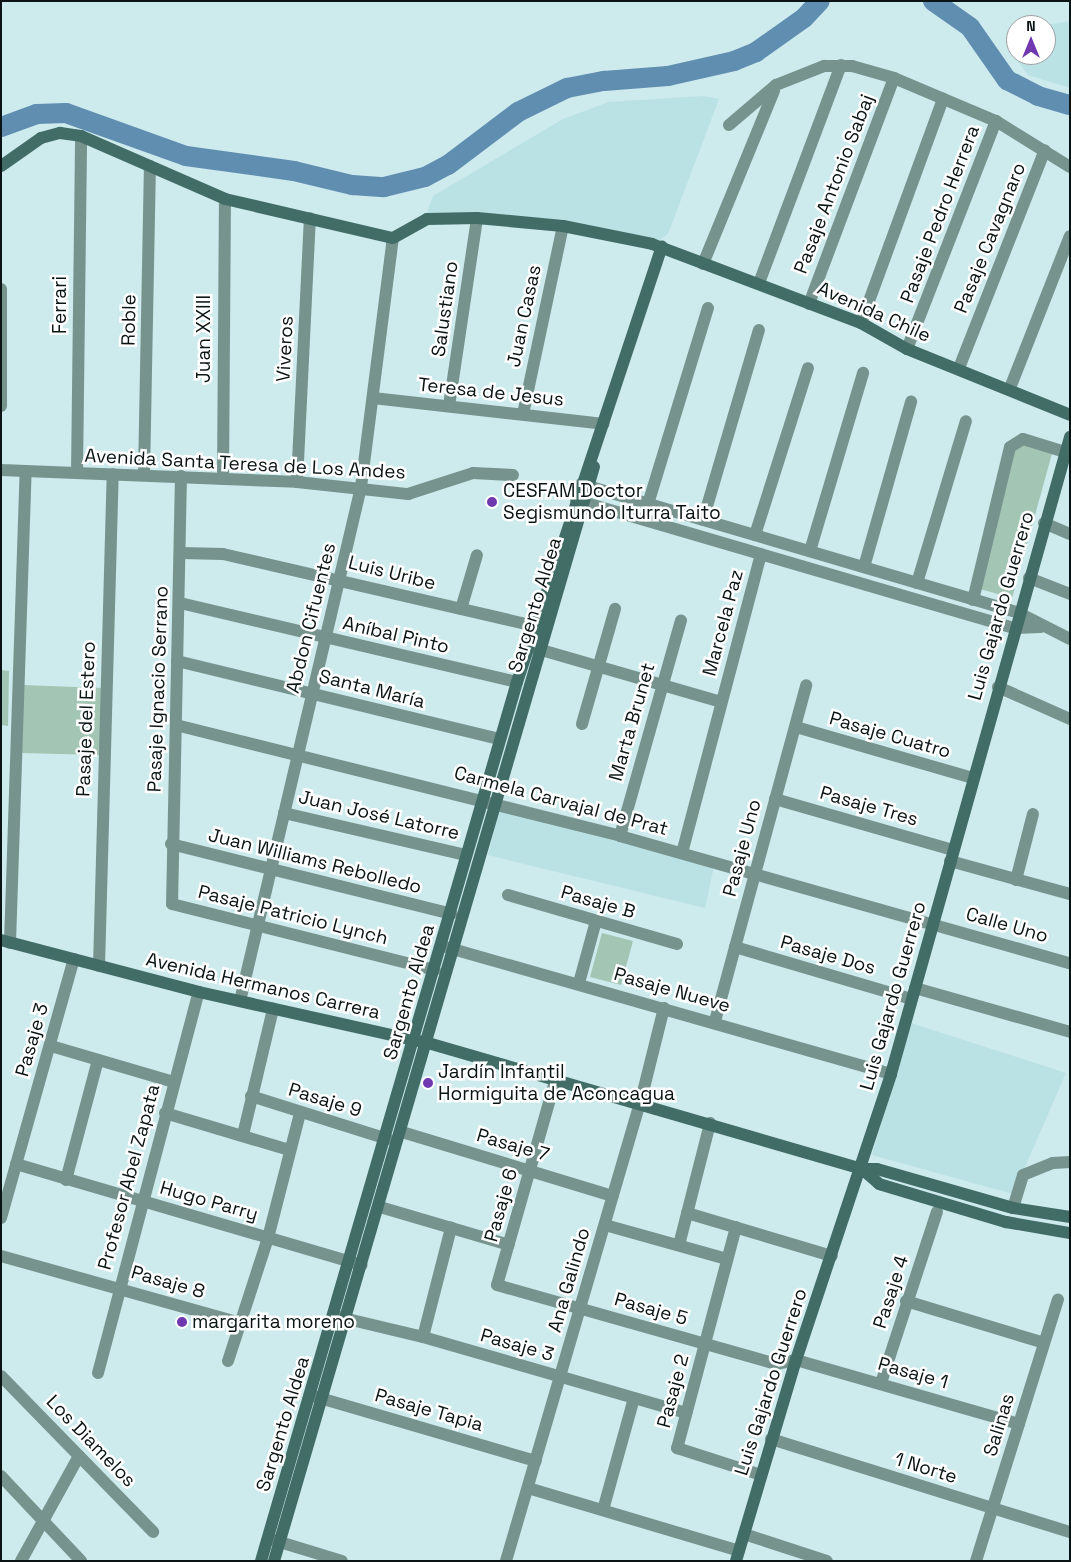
<!DOCTYPE html>
<html>
<head>
<meta charset="utf-8">
<style>
  body { margin:0 }
  #map { position:relative; width:1071px; height:1562px; overflow:hidden; background:#cdeaed; font-family:"Space Grotesk",sans-serif }
  div>[style] { position:absolute }
  .built>* { inset:0; background:#bae1e4 }
  .green>* { inset:0; background:#a3c5b4 }
  .river>* { height:20px; margin:-10px; padding:0 10px; transform-origin:10px; border-radius:10px; background:#608eb1 }
  .street>* { height:12px; margin:-6px; padding:0 6px; transform-origin:6px; border-radius:6px; background:#77938e }
  .secondary>* { height:12px; margin:-6px; padding:0 6px; transform-origin:6px; border-radius:6px; background:#426d66 }
  .dots>* { width:14px; height:14px; translate:-50% -50%; box-sizing:border-box; border:2px solid #fff; border-radius:50% }
  span { translate:-50% -50%; white-space:nowrap; text-align:center; line-height:1.15; -webkit-text-stroke:5px #fff; paint-order:stroke }
  .street-label { font-size:19px; color:#0a1415 }
  .poi-label { font-size:19px; color:#0a1415 }
  .left { translate:0 -50%; text-align:left }
  .frame { position:absolute; inset:0; border:2px solid #0a1415; pointer-events:none }
  .north { position:absolute; left:1006px; top:15px; width:50px; height:50px; box-sizing:border-box; background:#fff; border:1px solid #9da1a1; border-radius:50%; rotate:0deg; font-size:14px; font-weight:700; line-height:20px; text-align:center; color:#0a1415 }
  .north::after { content:''; display:block; margin:auto; width:18px; height:22px; background:#6f38ae; clip-path:polygon(50% 0,100% 100%,50% 72%,0 100%) }
</style>
</head>
<body>
<div id="map">
  <div class="built">
    <div style="clip-path:polygon(1070px 21px,1070px 88px,1028px 75px,1009px 49px,1010px 32px,1016px 31px,1016px 55px,1046px 55px,1046px 25px)"></div>
    <div style="clip-path:polygon(704px 96px,719px 99px,668px 234px,656px 242px,426px 216px,433px 196px,563px 119px,609px 102px)"></div>
    <div style="clip-path:polygon(499px 810px,714px 866px,705px 908px,488px 855px)"></div>
    <div style="clip-path:polygon(911px 1023px,1066px 1073px,1013px 1194px,872px 1155px)"></div>
  </div>
  <div class="green">
    <div style="clip-path:polygon(1024px 442px,1053px 450px,1012px 598px,980px 589px,1014px 445px)"></div>
    <div style="clip-path:polygon(1px 670px,9px 671px,8px 726px,1px 725px)"></div>
    <div style="clip-path:polygon(23px 685px,102px 688px,100px 755px,21px 753px)"></div>
    <div style="clip-path:polygon(602px 933px,633px 941px,621px 985px,590px 977px)"></div>
  </div>
  <div class="river">
    <div style="left:933px;top:1px;width:45px;rotate:35.1deg"></div>
    <div style="left:970px;top:27px;width:65px;rotate:55.1deg"></div>
    <div style="left:1007px;top:80px;width:35px;rotate:27deg"></div>
    <div style="left:1038px;top:96px;width:33px;rotate:16deg"></div>
    <div style="left:1px;top:127px;width:38px;rotate:-20deg"></div>
    <div style="left:37px;top:114px;width:29px;rotate:-2deg"></div>
    <div style="left:66px;top:113px;width:127px;rotate:19.7deg"></div>
    <div style="left:186px;top:156px;width:109px;rotate:7.9deg"></div>
    <div style="left:294px;top:171px;width:60px;rotate:13.6deg"></div>
    <div style="left:352px;top:185px;width:32px;rotate:4deg"></div>
    <div style="left:384px;top:187px;width:42px;rotate:-13.7deg"></div>
    <div style="left:425px;top:177px;width:26px;rotate:-28deg"></div>
    <div style="left:448px;top:165px;width:88px;rotate:-37.1deg"></div>
    <div style="left:518px;top:112px;width:55px;rotate:-26.1deg"></div>
    <div style="left:567px;top:88px;width:38px;rotate:-11deg"></div>
    <div style="left:604px;top:81px;width:64px;rotate:-4.5deg"></div>
    <div style="left:668px;top:76px;width:68px;rotate:-12.8deg"></div>
    <div style="left:734px;top:61px;width:24px;rotate:-22deg"></div>
    <div style="left:756px;top:52px;width:59px;rotate:-35.3deg"></div>
    <div style="left:804px;top:18px;width:23px;rotate:-47deg"></div>
  </div>
  <div class="street">
    <div style="left:729px;top:125px;width:62px;rotate:-40.4deg"></div>
    <div style="left:776px;top:85px;width:52px;rotate:-21.6deg"></div>
    <div style="left:824px;top:66px;width:28px"></div>
    <div style="left:852px;top:66px;width:44px;rotate:15.9deg"></div>
    <div style="left:894px;top:78px;width:111px;rotate:22.9deg"></div>
    <div style="left:996px;top:121px;width:87px;rotate:31.9deg"></div>
    <div style="left:703px;top:264px;width:187px;rotate:-67.7deg"></div>
    <div style="left:759px;top:283px;width:233px;rotate:-69.4deg"></div>
    <div style="left:1px;top:289px;width:117px;rotate:90deg"></div>
    <div style="left:809px;top:304px;width:241px;rotate:-69.4deg"></div>
    <div style="left:861px;top:323px;width:239px;rotate:-69.9deg"></div>
    <div style="left:907px;top:349px;width:245px;rotate:-68.7deg"></div>
    <div style="left:959px;top:368px;width:234px;rotate:-68.5deg"></div>
    <div style="left:1010px;top:388px;width:163px;rotate:-68.5deg"></div>
    <div style="left:373px;top:398px;width:232px;rotate:6.4deg"></div>
    <div style="left:449px;top:406px;width:190px;rotate:-81.5deg"></div>
    <div style="left:523px;top:414px;width:192px;rotate:-78deg"></div>
    <div style="left:1px;top:470px;width:296px;rotate:2.3deg"></div>
    <div style="left:297px;top:482px;width:112px;rotate:6.2deg"></div>
    <div style="left:408px;top:494px;width:68px;rotate:-17.9deg"></div>
    <div style="left:473px;top:473px;width:40px;rotate:2.9deg"></div>
    <div style="left:77px;top:473px;width:337px;rotate:-89.3deg"></div>
    <div style="left:144px;top:475px;width:309px;rotate:-88.9deg"></div>
    <div style="left:181px;top:476px;width:428px;rotate:91.2deg"></div>
    <div style="left:172px;top:904px;width:271px;rotate:14.1deg"></div>
    <div style="left:223px;top:479px;width:280px;rotate:-89.6deg"></div>
    <div style="left:297px;top:482px;width:264px;rotate:-87.2deg"></div>
    <div style="left:581px;top:484px;width:457px;rotate:16.4deg"></div>
    <div style="left:1019px;top:613px;width:57px;rotate:27deg"></div>
    <div style="left:576px;top:500px;width:457px;rotate:16.3deg"></div>
    <div style="left:1015px;top:628px;width:25px;rotate:-2deg"></div>
    <div style="left:648px;top:504px;width:205px;rotate:-73deg"></div>
    <div style="left:703px;top:520px;width:198px;rotate:-73.6deg"></div>
    <div style="left:1044px;top:523px;width:28px;rotate:23deg"></div>
    <div style="left:755px;top:535px;width:175px;rotate:-72.4deg"></div>
    <div style="left:810px;top:551px;width:186px;rotate:-73.4deg"></div>
    <div style="left:181px;top:553px;width:42px;rotate:1.4deg"></div>
    <div style="left:223px;top:554px;width:320px;rotate:13deg"></div>
    <div style="left:864px;top:567px;width:172px;rotate:-74.1deg"></div>
    <div style="left:1029px;top:578px;width:44px;rotate:21.3deg"></div>
    <div style="left:917px;top:583px;width:169px;rotate:-73.2deg"></div>
    <div style="left:973px;top:600px;width:157px;rotate:-76.4deg"></div>
    <div style="left:1010px;top:447px;width:15px;rotate:-32deg"></div>
    <div style="left:1023px;top:439px;width:44px;rotate:17.2deg"></div>
    <div style="left:180px;top:603px;width:346px;rotate:13.2deg"></div>
    <div style="left:461px;top:609px;width:56px;rotate:-73.5deg"></div>
    <div style="left:531px;top:647px;width:198px;rotate:16.1deg"></div>
    <div style="left:177px;top:661px;width:332px;rotate:13.6deg"></div>
    <div style="left:998px;top:687px;width:79px;rotate:24deg"></div>
    <div style="left:582px;top:724px;width:120px;rotate:-74deg"></div>
    <div style="left:176px;top:725px;width:458px;rotate:14deg"></div>
    <div style="left:620px;top:836px;width:468px;rotate:15.8deg"></div>
    <div style="left:796px;top:727px;width:184px;rotate:16.1deg"></div>
    <div style="left:775px;top:799px;width:185px;rotate:16deg"></div>
    <div style="left:284px;top:813px;width:187px;rotate:13deg"></div>
    <div style="left:620px;top:836px;width:224px;rotate:-74.2deg"></div>
    <div style="left:171px;top:844px;width:289px;rotate:14deg"></div>
    <div style="left:682px;top:853px;width:309px;rotate:-75.2deg"></div>
    <div style="left:950px;top:861px;width:124px;rotate:15.4deg"></div>
    <div style="left:1016px;top:880px;width:68px;rotate:-75.6deg"></div>
    <div style="left:508px;top:895px;width:176px;rotate:16.2deg"></div>
    <div style="left:10px;top:943px;width:472px;rotate:-88.1deg"></div>
    <div style="left:442px;top:946px;width:467px;rotate:15.9deg"></div>
    <div style="left:735px;top:947px;width:184px;rotate:16.4deg"></div>
    <div style="left:99px;top:966px;width:492px;rotate:-88.4deg"></div>
    <div style="left:579px;top:983px;width:64px;rotate:-74.7deg"></div>
    <div style="left:915px;top:988px;width:161px;rotate:15.8deg"></div>
    <div style="left:240px;top:1001px;width:528px;rotate:-76.75deg"></div>
    <div style="left:361px;top:487px;width:251px;rotate:-82.7deg"></div>
    <div style="left:715px;top:1021px;width:348px;rotate:-74.8deg"></div>
    <div style="left:51px;top:1046px;width:127px;rotate:16.4deg"></div>
    <div style="left:556px;top:1078px;width:215px;rotate:105.9deg"></div>
    <div style="left:497px;top:1285px;width:290px;rotate:15.8deg"></div>
    <div style="left:776px;top:1364px;width:20px;rotate:-11deg"></div>
    <div style="left:796px;top:1360px;width:232px;rotate:16deg"></div>
    <div style="left:251px;top:1096px;width:143px;rotate:17.5deg"></div>
    <div style="left:165px;top:1113px;width:129px;rotate:16.6deg"></div>
    <div style="left:402px;top:1132px;width:220px;rotate:16.9deg"></div>
    <div style="left:243px;top:1135px;width:130px;rotate:-76.6deg"></div>
    <div style="left:16px;top:1164px;width:360px;rotate:16.3deg"></div>
    <div style="left:66px;top:1180px;width:124px;rotate:-75.1deg"></div>
    <div style="left:380px;top:1207px;width:134px;rotate:16.4deg"></div>
    <div style="left:1013px;top:1208px;width:34px;rotate:-73deg"></div>
    <div style="left:1023px;top:1175px;width:32px;rotate:-22deg"></div>
    <div style="left:1053px;top:1163px;width:17px;rotate:-3deg"></div>
    <div style="left:687px;top:1213px;width:151px;rotate:16.5deg"></div>
    <div style="left:1px;top:1218px;width:269px;rotate:-74.3deg"></div>
    <div style="left:605px;top:1225px;width:127px;rotate:15.6deg"></div>
    <div style="left:736px;top:1227px;width:229px;rotate:104.9deg"></div>
    <div style="left:677px;top:1448px;width:88px;rotate:17.8deg"></div>
    <div style="left:679px;top:1245px;width:126px;rotate:-75.7deg"></div>
    <div style="left:1px;top:1256px;width:246px;rotate:15.6deg"></div>
    <div style="left:906px;top:1301px;width:144px;rotate:16.9deg"></div>
    <div style="left:335px;top:1316px;width:90px;rotate:13.4deg"></div>
    <div style="left:423px;top:1337px;width:274px;rotate:16.1deg"></div>
    <div style="left:423px;top:1337px;width:113px;rotate:-75.6deg"></div>
    <div style="left:228px;top:1361px;width:129px;rotate:-72deg"></div>
    <div style="left:268px;top:1238px;width:129px;rotate:-75.6deg"></div>
    <div style="left:98px;top:1373px;width:394px;rotate:-75.2deg"></div>
    <div style="left:1px;top:1376px;width:218px;rotate:45.7deg"></div>
    <div style="left:881px;top:1383px;width:180px;rotate:-71.9deg"></div>
    <div style="left:313px;top:1396px;width:232px;rotate:16.3deg"></div>
    <div style="left:771px;top:1439px;width:313px;rotate:17.3deg"></div>
    <div style="left:1px;top:1476px;width:117px;rotate:46.7deg"></div>
    <div style="left:528px;top:1488px;width:220px;rotate:16.6deg"></div>
    <div style="left:603px;top:1510px;width:116px;rotate:-74.5deg"></div>
    <div style="left:744px;top:1534px;width:87px;rotate:18deg"></div>
    <div style="left:270px;top:1539px;width:75px;rotate:17deg"></div>
    <div style="left:21px;top:1561px;width:120px;rotate:-61.1deg"></div>
    <div style="left:506px;top:1561px;width:476px;rotate:-73.7deg"></div>
    <div style="left:640px;top:1104px;width:99px;rotate:-76deg"></div>
    <div style="left:976px;top:1561px;width:274px;rotate:-72.6deg"></div>
  </div>
  <div class="secondary">
    <div style="left:1px;top:166px;width:49px;rotate:-35deg"></div>
    <div style="left:41px;top:138px;width:20px;rotate:-15deg"></div>
    <div style="left:60px;top:133px;width:21px;rotate:8deg"></div>
    <div style="left:81px;top:136px;width:157px;rotate:23.6deg"></div>
    <div style="left:225px;top:199px;width:172px;rotate:13.1deg"></div>
    <div style="left:393px;top:238px;width:39px;rotate:-29deg"></div>
    <div style="left:427px;top:219px;width:50px;rotate:-1.1deg"></div>
    <div style="left:477px;top:218px;width:86px;rotate:5.3deg"></div>
    <div style="left:563px;top:226px;width:91px;rotate:11.4deg"></div>
    <div style="left:652px;top:244px;width:223px;rotate:20.7deg"></div>
    <div style="left:861px;top:323px;width:53px;rotate:29.5deg"></div>
    <div style="left:907px;top:349px;width:176px;rotate:22deg"></div>
    <div style="left:1px;top:940px;width:205px;rotate:14.7deg"></div>
    <div style="left:199px;top:992px;width:235px;rotate:12.6deg"></div>
    <div style="left:428px;top:1043px;width:452px;rotate:16.2deg"></div>
    <div style="left:862px;top:1169px;width:15px"></div>
    <div style="left:877px;top:1169px;width:141px;rotate:16deg"></div>
    <div style="left:1013px;top:1208px;width:58px;rotate:9deg"></div>
    <div style="left:862px;top:1169px;width:23px;rotate:41deg"></div>
    <div style="left:879px;top:1184px;width:133px;rotate:16.7deg"></div>
    <div style="left:1006px;top:1222px;width:65px;rotate:9.8deg"></div>
    <div style="left:261px;top:1561px;width:916px;rotate:-73.76deg"></div>
    <div style="left:517px;top:682px;width:459px;rotate:-71.6deg"></div>
    <div style="left:274px;top:1561px;width:1140px;rotate:-73.7deg"></div>
    <div style="left:736px;top:1561px;width:210px;rotate:-73.4deg"></div>
    <div style="left:796px;top:1360px;width:301px;rotate:-71.6deg"></div>
    <div style="left:891px;top:1074px;width:662px;rotate:-74.3deg"></div>
  </div>
  <div class="dots">
    <div style="left:492px;top:502px;background:#6f38ae"></div>
    <div style="left:428px;top:1083px;background:#6f38ae"></div>
    <div style="left:182px;top:1322px;background:#6f38ae"></div>
  </div>
  <div class="street-label">
    <span style="left:834px;top:184px;rotate:-69deg">Pasaje Antonio Sabaj</span>
    <span style="left:940px;top:214px;rotate:-69deg">Pasaje Pedro Herrera</span>
    <span style="left:990px;top:238px;rotate:-68deg">Pasaje Cavagnaro</span>
    <span style="left:60px;top:305px;rotate:-90deg">Ferrari</span>
    <span style="left:445px;top:309px;rotate:-82deg">Salustiano</span>
    <span style="left:874px;top:312px;rotate:24deg">Avenida Chile</span>
    <span style="left:524px;top:316px;rotate:-78deg">Juan Casas</span>
    <span style="left:129px;top:320px;rotate:-89deg">Roble</span>
    <span style="left:204px;top:339px;rotate:-90deg">Juan XXIII</span>
    <span style="left:285px;top:349px;rotate:-87deg">Viveros</span>
    <span style="left:491px;top:392px;rotate:6deg">Teresa de Jesus</span>
    <span style="left:245px;top:464px;rotate:3deg">Avenida Santa Teresa de Los Andes</span>
    <span style="left:392px;top:573px;rotate:14deg">Luis Uribe</span>
    <span style="left:535px;top:605px;rotate:-73deg">Sargento Aldea</span>
    <span style="left:1001px;top:606px;rotate:-74deg">Luis Gajardo Guerrero</span>
    <span style="left:311px;top:618px;rotate:-76deg">Abdon Cifuentes</span>
    <span style="left:723px;top:623px;rotate:-75deg">Marcela Paz</span>
    <span style="left:396px;top:635px;rotate:13deg">Aníbal Pinto</span>
    <span style="left:158px;top:689px;rotate:-88deg">Pasaje Ignacio Serrano</span>
    <span style="left:372px;top:689px;rotate:14deg">Santa María</span>
    <span style="left:86px;top:719px;rotate:-88deg">Pasaje del Estero</span>
    <span style="left:632px;top:722px;rotate:-74deg">Marta Brunet</span>
    <span style="left:890px;top:735px;rotate:16deg">Pasaje Cuatro</span>
    <span style="left:561px;top:801px;rotate:15deg">Carmela Carvajal de Prat</span>
    <span style="left:869px;top:806px;rotate:16deg">Pasaje Tres</span>
    <span style="left:379px;top:815px;rotate:13deg">Juan José Latorre</span>
    <span style="left:742px;top:848px;rotate:-75deg">Pasaje Uno</span>
    <span style="left:315px;top:861px;rotate:14deg">Juan Williams Rebolledo</span>
    <span style="left:598px;top:902px;rotate:16deg">Pasaje B</span>
    <span style="left:293px;top:915px;rotate:14deg">Pasaje Patricio Lynch</span>
    <span style="left:1007px;top:925px;rotate:16deg">Calle Uno</span>
    <span style="left:828px;top:955px;rotate:16deg">Pasaje Dos</span>
    <span style="left:263px;top:986px;rotate:13deg">Avenida Hermanos Carrera</span>
    <span style="left:672px;top:990px;rotate:16deg">Pasaje Nueve</span>
    <span style="left:409px;top:992px;rotate:-74deg">Sargento Aldea</span>
    <span style="left:893px;top:996px;rotate:-74deg">Luis Gajardo Guerrero</span>
    <span style="left:32px;top:1040px;rotate:-74deg">Pasaje 3</span>
    <span style="left:325px;top:1100px;rotate:17deg">Pasaje 9</span>
    <span style="left:513px;top:1145px;rotate:16deg">Pasaje 7</span>
    <span style="left:129px;top:1177px;rotate:-75deg">Profesor Abel Zapata</span>
    <span style="left:209px;top:1201px;rotate:16deg">Hugo Parry</span>
    <span style="left:501px;top:1205px;rotate:-74deg">Pasaje 6</span>
    <span style="left:569px;top:1280px;rotate:-74deg">Ana Galindo</span>
    <span style="left:168px;top:1282px;rotate:16deg">Pasaje 8</span>
    <span style="left:891px;top:1292px;rotate:-72deg">Pasaje 4</span>
    <span style="left:651px;top:1309px;rotate:16deg">Pasaje 5</span>
    <span style="left:517px;top:1345px;rotate:16deg">Pasaje 3</span>
    <span style="left:913px;top:1373px;rotate:16deg">Pasaje 1</span>
    <span style="left:771px;top:1382px;rotate:-72deg">Luis Gajardo Guerrero</span>
    <span style="left:673px;top:1391px;rotate:-75deg">Pasaje 2</span>
    <span style="left:429px;top:1410px;rotate:16deg">Pasaje Tapia</span>
    <span style="left:283px;top:1424px;rotate:-73deg">Sargento Aldea</span>
    <span style="left:999px;top:1425px;rotate:-73deg">Salinas</span>
    <span style="left:91px;top:1441px;rotate:46deg">Los Diamelos</span>
    <span style="left:926px;top:1468px;rotate:17deg">1 Norte</span>
  </div>
  <div class="poi-label">
    <span class="left" style="left:503px;top:502px">CESFAM Doctor<br>Segismundo Iturra Taito</span>
    <span class="left" style="left:438px;top:1083px">Jardín Infantil<br>Hormiguita de Aconcagua</span>
    <span class="left" style="left:192px;top:1322px">margarita moreno</span>
  </div>
  <div class="frame"></div>
  <div class="north">N</div>
</div>
</body>
</html>
